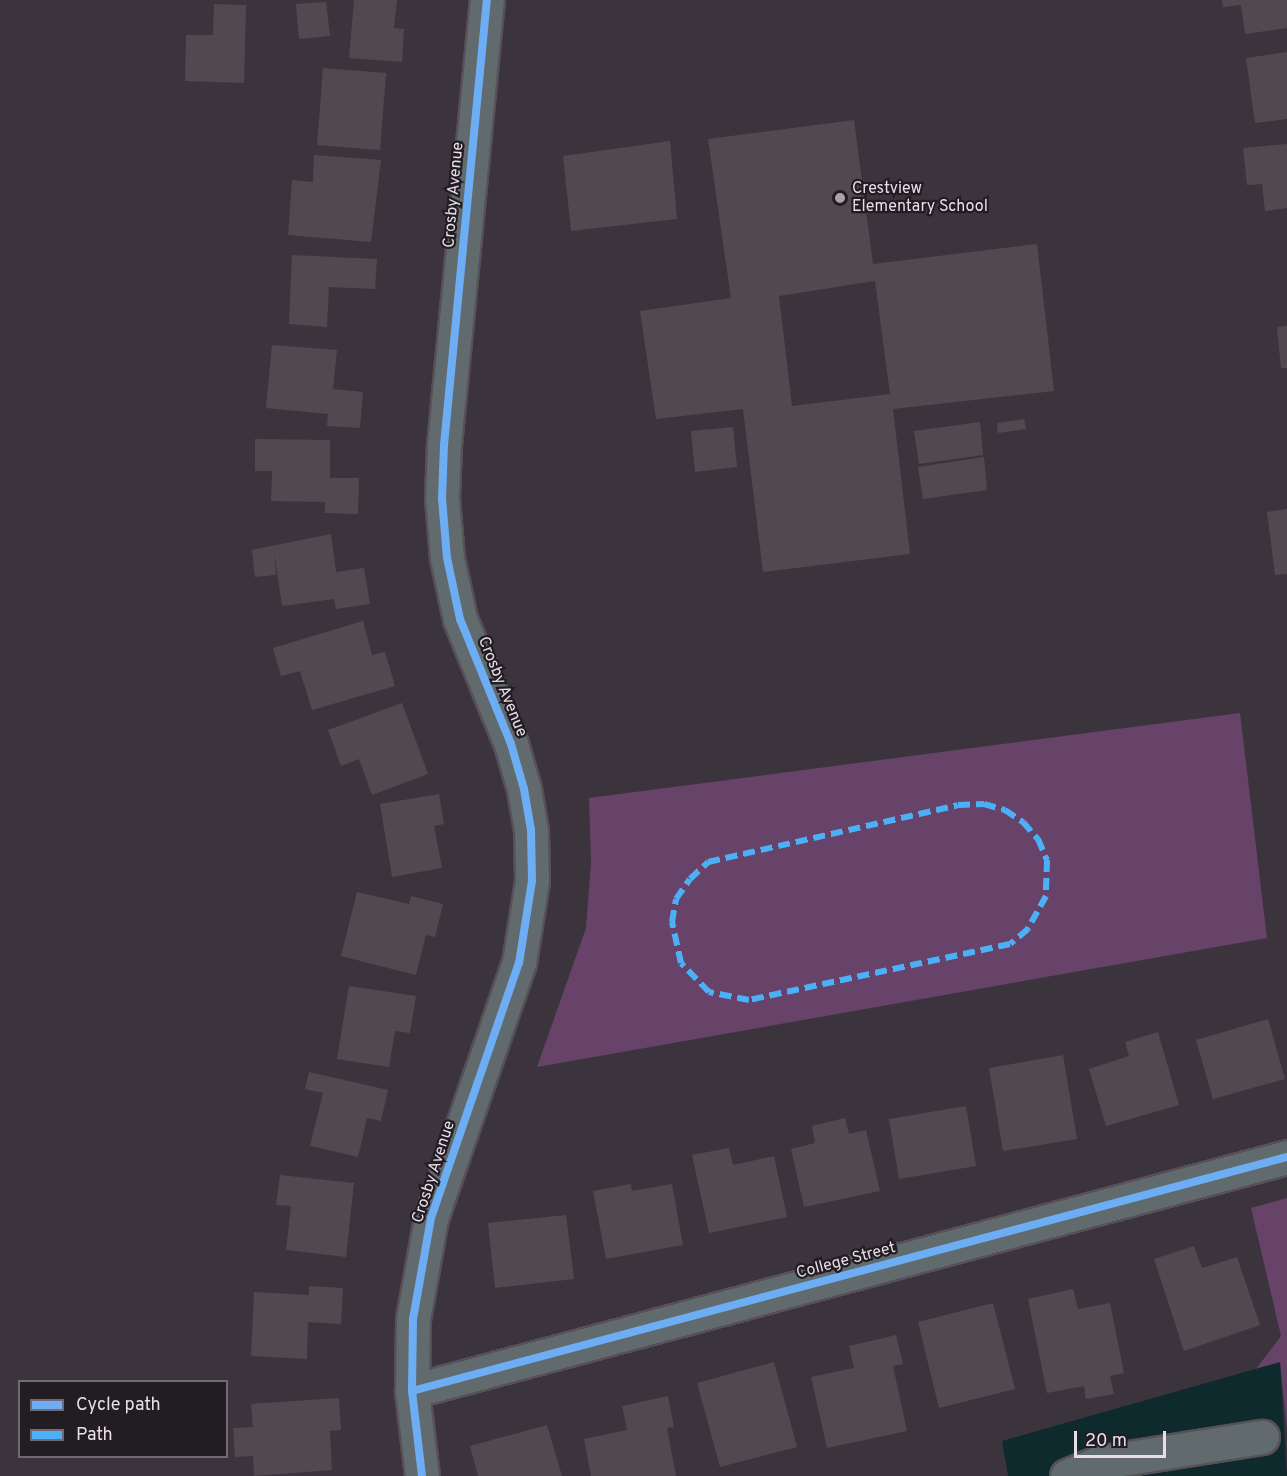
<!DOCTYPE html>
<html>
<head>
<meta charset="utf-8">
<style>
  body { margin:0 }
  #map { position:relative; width:1287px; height:1476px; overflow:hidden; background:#3c343c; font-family:Overpass,sans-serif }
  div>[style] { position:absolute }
  .green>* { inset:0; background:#674369 }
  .water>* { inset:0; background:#0f2a2c }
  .building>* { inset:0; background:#504a50 }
  .roads { filter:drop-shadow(2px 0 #575057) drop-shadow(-2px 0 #575057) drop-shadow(0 2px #575057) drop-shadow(0 -2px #575057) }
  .minor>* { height:33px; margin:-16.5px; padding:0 16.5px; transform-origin:16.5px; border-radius:16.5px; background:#616a6c }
  .quiet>* { height:6px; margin-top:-3px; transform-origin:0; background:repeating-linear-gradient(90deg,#4cb0f7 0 12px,transparent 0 18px) }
  .cycleway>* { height:8px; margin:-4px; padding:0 4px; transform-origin:4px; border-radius:4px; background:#6dadf4 }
  .dots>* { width:16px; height:16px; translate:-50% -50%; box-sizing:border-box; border:3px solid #221c23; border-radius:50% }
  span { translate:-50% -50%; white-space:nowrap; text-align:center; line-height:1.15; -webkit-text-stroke:4.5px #221c23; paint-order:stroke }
  .poi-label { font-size:16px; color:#e8dee8 }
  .left { translate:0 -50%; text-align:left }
  .street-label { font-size:16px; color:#e8dee8 }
  .legend { position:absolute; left:18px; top:1380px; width:210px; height:78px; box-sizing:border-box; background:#221c23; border:2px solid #716a72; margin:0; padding:8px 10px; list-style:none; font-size:18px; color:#e8dee8 }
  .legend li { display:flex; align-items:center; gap:12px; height:30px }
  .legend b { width:30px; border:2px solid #716a72 }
  .scale { position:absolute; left:1074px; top:1431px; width:92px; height:27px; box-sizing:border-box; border:3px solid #e8dee8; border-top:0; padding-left:8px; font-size:18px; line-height:21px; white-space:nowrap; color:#e8dee8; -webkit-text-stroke:4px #221c23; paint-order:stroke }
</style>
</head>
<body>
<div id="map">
  <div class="green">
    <div style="clip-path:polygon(1240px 713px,1267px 938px,537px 1067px,586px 928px,591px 863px,589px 798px)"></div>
    <div style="clip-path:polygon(1287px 1198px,1287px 1429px,1280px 1363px,1256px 1369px,1281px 1336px,1251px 1208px)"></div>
  </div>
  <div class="water">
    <div style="clip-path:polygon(1280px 1362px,1287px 1476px,1008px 1476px,1002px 1441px)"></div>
  </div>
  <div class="building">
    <div style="clip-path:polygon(354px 0,397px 0,394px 28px,404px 29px,402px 62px,349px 58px)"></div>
    <div style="clip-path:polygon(1222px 0,1287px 0,1287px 28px,1245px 34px,1241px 5px,1223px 7px)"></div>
    <div style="clip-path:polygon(326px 2px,330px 36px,299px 39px,296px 4px)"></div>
    <div style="clip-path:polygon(214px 4px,246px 5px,244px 83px,185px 81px,186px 35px,213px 35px)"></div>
    <div style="clip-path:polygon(1287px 52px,1287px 119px,1255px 123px,1246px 58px)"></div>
    <div style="clip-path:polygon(323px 68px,386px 73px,380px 150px,317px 145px)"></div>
    <div style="clip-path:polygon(evenodd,854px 120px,873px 264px,1037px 244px,1054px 391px,893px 409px,910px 554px,763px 572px,743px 409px,656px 419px,640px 311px,731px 298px,708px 139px,854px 120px,875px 281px,890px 394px,792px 406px,779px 296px,875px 281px)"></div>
    <div style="clip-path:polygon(670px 141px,677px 219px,571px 231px,563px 156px)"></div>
    <div style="clip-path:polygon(1287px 144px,1287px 208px,1265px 211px,1262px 184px,1247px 185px,1243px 148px)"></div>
    <div style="clip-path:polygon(314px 155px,381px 160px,371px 242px,288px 235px,292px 180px,313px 182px)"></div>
    <div style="clip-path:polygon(292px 255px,377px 259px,375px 289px,329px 287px,327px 327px,289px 324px)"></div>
    <div style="clip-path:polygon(1287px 326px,1287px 368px,1281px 368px,1277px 327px)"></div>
    <div style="clip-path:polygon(272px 345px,337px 350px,333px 389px,363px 392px,360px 428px,327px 426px,328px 414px,266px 408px)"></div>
    <div style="clip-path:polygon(1024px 419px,1026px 429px,998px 433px,997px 423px)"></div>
    <div style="clip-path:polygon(980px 422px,983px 455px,919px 464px,914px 431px)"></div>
    <div style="clip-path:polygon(733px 427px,737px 467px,695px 472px,691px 431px)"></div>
    <div style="clip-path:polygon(255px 439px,330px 440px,330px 478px,359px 478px,358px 514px,325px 513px,325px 502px,271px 501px,272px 471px,255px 471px)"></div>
    <div style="clip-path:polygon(984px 457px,987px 490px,923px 499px,918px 467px)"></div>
    <div style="clip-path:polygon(1287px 509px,1287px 574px,1275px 575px,1267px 512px)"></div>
    <div style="clip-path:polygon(331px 534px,336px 572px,364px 568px,370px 604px,336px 609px,334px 599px,282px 606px,274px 552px,276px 575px,255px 577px,252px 550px)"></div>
    <div style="clip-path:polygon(363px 621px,372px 655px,385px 652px,395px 686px,312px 710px,300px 671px,281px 676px,273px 648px)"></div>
    <div style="clip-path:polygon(402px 703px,428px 774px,372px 795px,359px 759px,341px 766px,328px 730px)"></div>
    <div style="clip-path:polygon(439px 794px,444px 824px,434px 826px,442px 868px,392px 877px,380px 804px)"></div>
    <div style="clip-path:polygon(357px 892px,409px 904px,411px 896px,443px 904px,435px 937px,426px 935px,416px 975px,341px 956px)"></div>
    <div style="clip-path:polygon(349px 986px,416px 996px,410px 1033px,395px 1031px,389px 1067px,337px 1059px)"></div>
    <div style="clip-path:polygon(1268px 1019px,1285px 1079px,1213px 1099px,1196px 1040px)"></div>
    <div style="clip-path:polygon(1158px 1032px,1179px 1105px,1106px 1126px,1089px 1069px,1129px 1056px,1125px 1042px)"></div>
    <div style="clip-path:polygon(1063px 1055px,1077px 1139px,1003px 1151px,989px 1068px)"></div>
    <div style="clip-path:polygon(309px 1072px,388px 1090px,381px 1121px,367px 1118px,358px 1157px,310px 1146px,323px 1093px,305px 1089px)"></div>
    <div style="clip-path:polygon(966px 1106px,976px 1166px,899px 1179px,889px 1119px)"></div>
    <div style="clip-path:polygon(845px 1118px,849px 1134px,866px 1130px,880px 1191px,804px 1207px,791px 1149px,815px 1143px,812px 1126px)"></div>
    <div style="clip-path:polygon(729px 1148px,733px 1165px,774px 1156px,787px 1217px,709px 1233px,692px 1155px)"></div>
    <div style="clip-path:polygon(280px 1175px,354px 1183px,346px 1257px,286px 1250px,291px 1206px,276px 1205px)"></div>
    <div style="clip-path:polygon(631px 1184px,632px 1191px,672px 1184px,683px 1245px,606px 1259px,593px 1191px)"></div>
    <div style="clip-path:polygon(566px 1215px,574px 1279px,495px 1288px,488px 1223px)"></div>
    <div style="clip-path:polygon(1194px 1246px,1202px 1268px,1237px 1257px,1260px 1325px,1184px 1351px,1154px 1259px)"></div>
    <div style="clip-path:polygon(309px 1286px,343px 1288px,341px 1324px,308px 1322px,307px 1359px,251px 1356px,254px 1292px,309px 1295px)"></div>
    <div style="clip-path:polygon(1073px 1289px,1078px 1309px,1110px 1303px,1124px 1373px,1110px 1376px,1114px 1394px,1086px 1399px,1084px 1386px,1047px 1393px,1028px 1299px)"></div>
    <div style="clip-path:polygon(993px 1303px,1015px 1389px,939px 1408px,918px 1322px)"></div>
    <div style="clip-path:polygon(896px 1335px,903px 1364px,893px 1366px,907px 1431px,827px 1448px,811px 1377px,854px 1368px,849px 1346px)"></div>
    <div style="clip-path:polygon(774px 1362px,797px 1447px,720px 1467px,697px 1383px)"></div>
    <div style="clip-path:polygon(668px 1396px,674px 1427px,667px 1428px,676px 1476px,591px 1476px,584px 1439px,627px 1430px,622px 1406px)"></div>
    <div style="clip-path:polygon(339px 1398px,341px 1430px,330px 1431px,332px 1470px,254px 1476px,253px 1456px,235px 1457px,233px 1428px,253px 1427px,251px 1404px)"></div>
    <div style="clip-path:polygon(547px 1425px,562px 1476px,478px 1476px,470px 1446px)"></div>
  </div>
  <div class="roads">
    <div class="minor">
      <div style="left:412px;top:1391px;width:906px;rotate:-14.97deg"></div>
      <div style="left:422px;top:1476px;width:86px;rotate:-96.7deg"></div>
      <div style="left:412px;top:1391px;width:72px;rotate:-89.2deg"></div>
      <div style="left:413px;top:1319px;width:103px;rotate:-79.9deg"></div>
      <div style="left:431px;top:1218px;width:270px;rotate:-71deg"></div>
      <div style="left:519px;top:963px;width:83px;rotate:-81deg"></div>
      <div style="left:532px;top:881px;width:51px;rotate:-91.1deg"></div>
      <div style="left:531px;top:830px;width:42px;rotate:-99.7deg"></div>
      <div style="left:524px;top:789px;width:47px;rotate:-106.1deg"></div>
      <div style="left:511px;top:744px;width:135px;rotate:-112.2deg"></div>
      <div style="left:460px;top:619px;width:62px;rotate:-102deg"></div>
      <div style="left:447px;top:558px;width:59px;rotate:-94.8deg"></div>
      <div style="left:442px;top:499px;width:54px;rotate:-87.9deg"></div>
      <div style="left:444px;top:445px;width:447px;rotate:-84.5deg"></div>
      <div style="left:1067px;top:1476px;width:33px;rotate:-23deg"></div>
      <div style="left:1097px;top:1463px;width:167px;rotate:-9deg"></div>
    </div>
  </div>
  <div class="quiet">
    <div style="left:984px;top:804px;width:22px;rotate:16deg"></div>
    <div style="left:1005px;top:810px;width:22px;rotate:34deg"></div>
    <div style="left:1023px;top:822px;width:23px;rotate:49deg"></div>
    <div style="left:1038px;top:839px;width:23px;rotate:67deg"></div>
    <div style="left:1047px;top:860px;width:36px;rotate:92deg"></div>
    <div style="left:1046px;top:896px;width:38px;rotate:119deg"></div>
    <div style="left:1028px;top:929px;width:23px;rotate:140deg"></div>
    <div style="left:1010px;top:944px;width:267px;rotate:167.9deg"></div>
    <div style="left:749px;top:1000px;width:41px;rotate:-168.7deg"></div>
    <div style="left:709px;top:992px;width:40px;rotate:-134deg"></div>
    <div style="left:681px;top:963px;width:42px;rotate:-102.4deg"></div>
    <div style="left:672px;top:922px;width:23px;rotate:-80deg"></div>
    <div style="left:676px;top:899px;width:24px;rotate:-55deg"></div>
    <div style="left:690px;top:879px;width:25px;rotate:-43deg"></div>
    <div style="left:708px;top:862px;width:256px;rotate:-12.8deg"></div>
    <div style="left:958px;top:805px;width:26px;rotate:-2deg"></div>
  </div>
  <div class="cycleway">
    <div style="left:412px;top:1391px;width:906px;rotate:-14.97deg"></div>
    <div style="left:422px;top:1476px;width:86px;rotate:-96.7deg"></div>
    <div style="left:412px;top:1391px;width:72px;rotate:-89.2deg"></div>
    <div style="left:413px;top:1319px;width:103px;rotate:-79.9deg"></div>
    <div style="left:431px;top:1218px;width:270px;rotate:-71deg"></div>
    <div style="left:519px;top:963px;width:83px;rotate:-81deg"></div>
    <div style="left:532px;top:881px;width:51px;rotate:-91.1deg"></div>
    <div style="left:531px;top:830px;width:42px;rotate:-99.7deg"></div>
    <div style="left:524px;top:789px;width:47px;rotate:-106.1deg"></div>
    <div style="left:511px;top:744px;width:135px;rotate:-112.2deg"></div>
    <div style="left:460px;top:619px;width:62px;rotate:-102deg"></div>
    <div style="left:447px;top:558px;width:59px;rotate:-94.8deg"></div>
    <div style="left:442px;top:499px;width:54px;rotate:-87.9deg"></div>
    <div style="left:444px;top:445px;width:447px;rotate:-84.5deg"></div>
  </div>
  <div class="dots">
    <div style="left:840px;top:198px;background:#aca2ac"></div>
  </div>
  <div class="poi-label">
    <span class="left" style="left:852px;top:198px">Crestview<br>Elementary School</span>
  </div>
  <div class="street-label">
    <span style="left:454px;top:195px;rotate:-85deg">Crosby Avenue</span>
    <span style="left:502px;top:687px;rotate:68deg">Crosby Avenue</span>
    <span style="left:434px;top:1172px;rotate:-72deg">Crosby Avenue</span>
    <span style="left:846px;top:1261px;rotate:-15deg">College Street</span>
  </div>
  <ul class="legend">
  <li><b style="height:8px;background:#6dadf4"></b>Cycle path</li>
  <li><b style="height:8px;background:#4cb0f7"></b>Path</li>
  </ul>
  <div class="scale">20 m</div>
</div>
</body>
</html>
